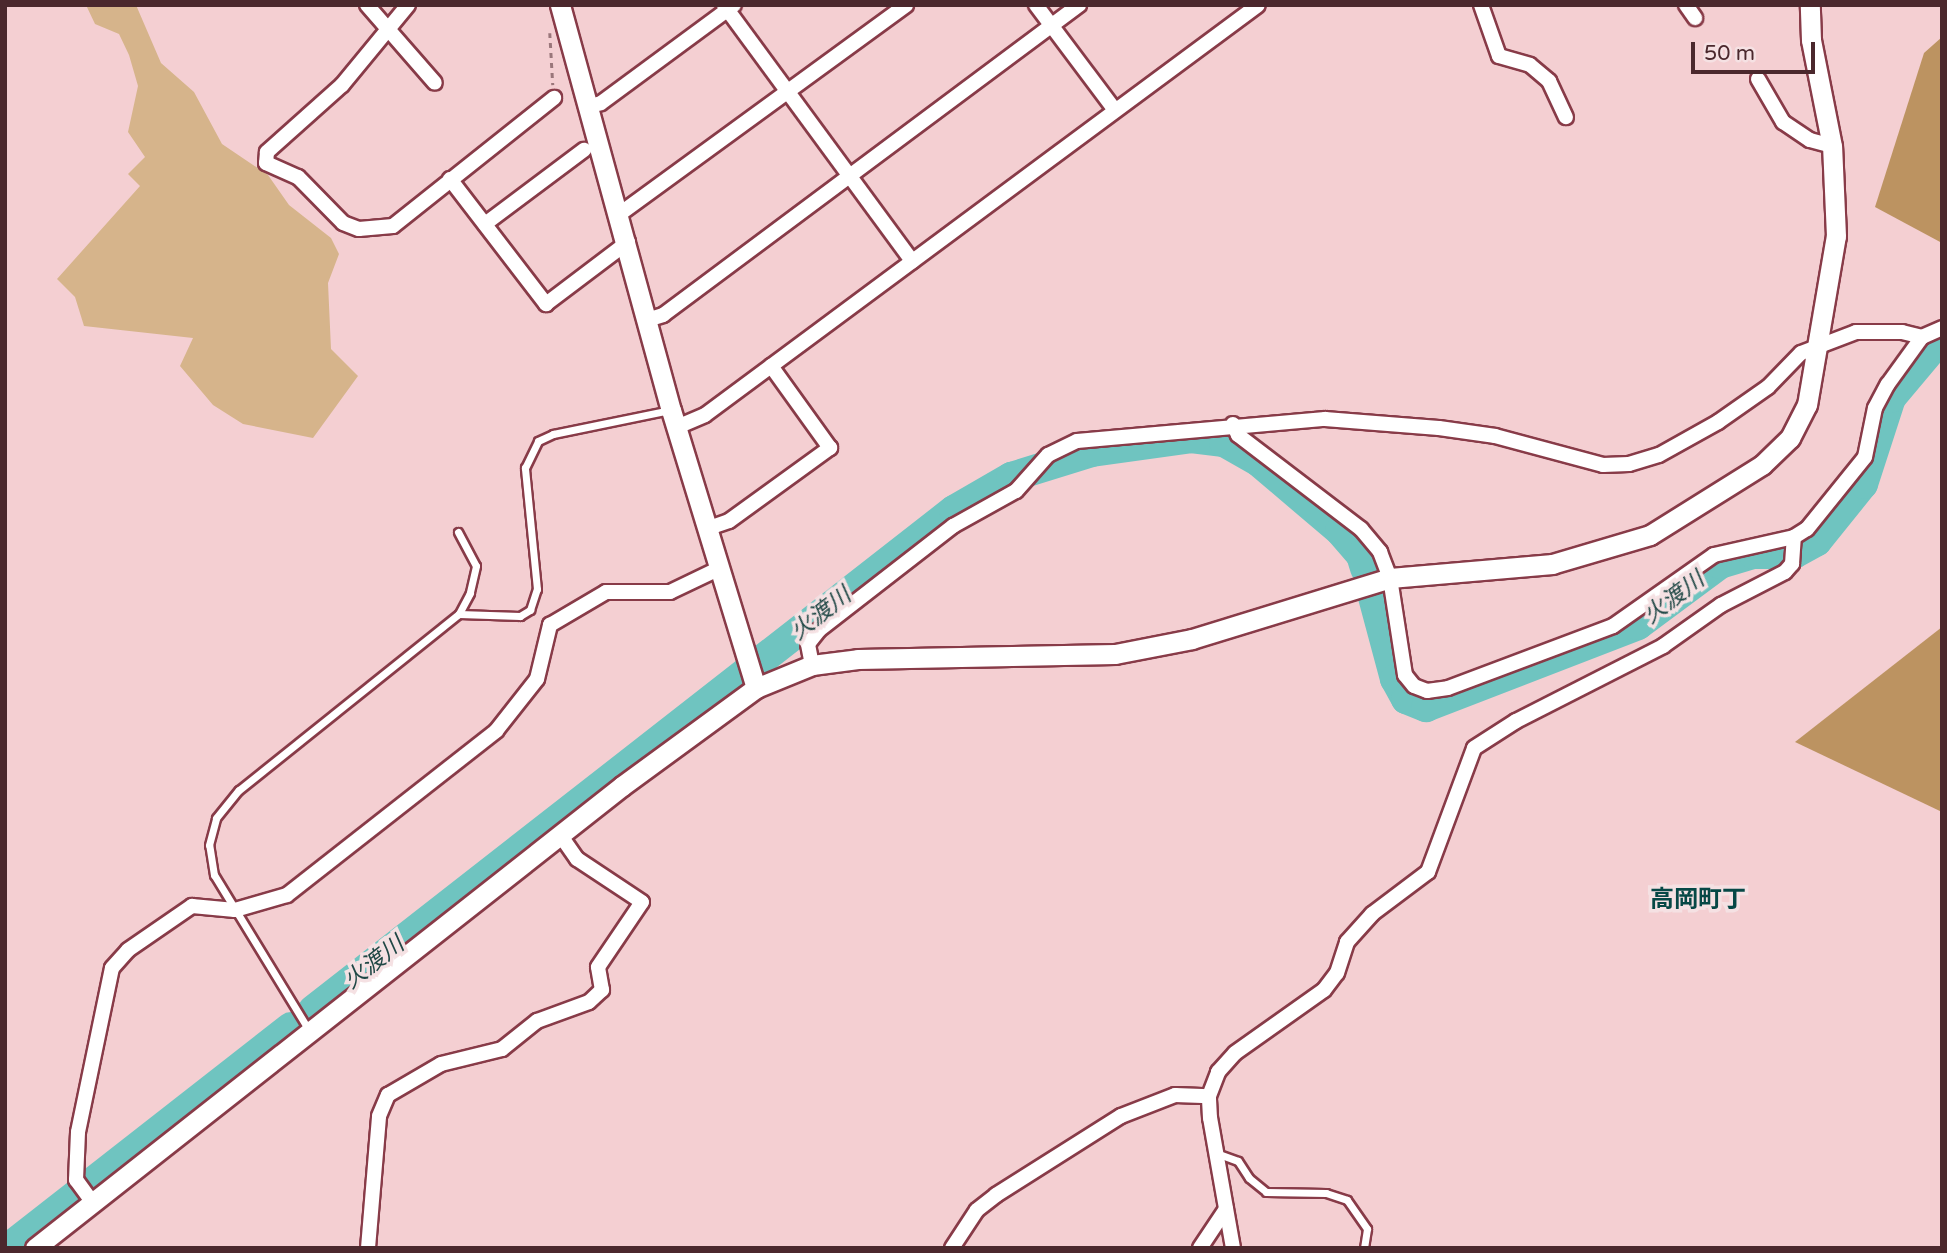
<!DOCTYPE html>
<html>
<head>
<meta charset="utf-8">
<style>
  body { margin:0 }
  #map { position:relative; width:1947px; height:1253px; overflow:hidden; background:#f4cfd2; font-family:"Varela Round","Noto Sans JP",sans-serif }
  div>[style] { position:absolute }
  .green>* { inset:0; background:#d6b48b }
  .forest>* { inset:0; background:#bc9361 }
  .river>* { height:30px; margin:-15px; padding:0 15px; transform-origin:15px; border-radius:15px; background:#6fc4c0 }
  .path>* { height:2.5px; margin-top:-1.25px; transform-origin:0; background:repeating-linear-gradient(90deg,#9a767a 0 5px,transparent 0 10px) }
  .roads { filter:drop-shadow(2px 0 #883b48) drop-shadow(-2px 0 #883b48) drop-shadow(0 2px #883b48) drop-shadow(0 -2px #883b48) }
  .lane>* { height:7px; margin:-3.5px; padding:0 3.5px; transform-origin:3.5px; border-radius:3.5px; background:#fff }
  .street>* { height:14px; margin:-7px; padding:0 7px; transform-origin:7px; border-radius:7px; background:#fff }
  .secondary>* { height:19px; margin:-9.5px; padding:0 9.5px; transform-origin:9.5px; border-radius:9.5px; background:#fff }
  span { translate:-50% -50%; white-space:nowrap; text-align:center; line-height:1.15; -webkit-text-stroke:7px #f5e1e3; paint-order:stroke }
  .water-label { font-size:23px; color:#1f4745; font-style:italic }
  .quarter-label { font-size:24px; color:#064846; font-weight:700 }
  .frame { position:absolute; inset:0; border:7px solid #4b282d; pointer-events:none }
  .scale { position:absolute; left:1691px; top:42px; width:124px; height:32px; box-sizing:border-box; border:4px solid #4b282d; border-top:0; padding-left:9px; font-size:21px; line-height:24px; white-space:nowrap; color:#4b282d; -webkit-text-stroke:5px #f5e1e3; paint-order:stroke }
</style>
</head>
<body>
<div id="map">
  <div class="green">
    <div style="clip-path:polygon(86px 5px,136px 5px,161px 63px,194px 92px,222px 144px,268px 175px,289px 205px,331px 238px,339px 254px,328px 283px,331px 349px,358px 376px,313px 438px,243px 424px,213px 405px,180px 366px,193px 338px,84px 326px,75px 297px,57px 279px,140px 186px,128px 174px,145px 157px,128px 132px,138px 86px,129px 55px,119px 34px,95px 24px)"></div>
  </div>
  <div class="forest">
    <div style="clip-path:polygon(1942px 37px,1942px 243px,1875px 207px,1924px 53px)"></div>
    <div style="clip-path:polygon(1942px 627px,1942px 812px,1795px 742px)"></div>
  </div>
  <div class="river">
    <div style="left:1373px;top:597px;width:85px;rotate:75deg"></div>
    <div style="left:1395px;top:679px;width:23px;rotate:61deg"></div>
    <div style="left:1406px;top:699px;width:22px;rotate:22deg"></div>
    <div style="left:1426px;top:707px;width:227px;rotate:-21.1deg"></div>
    <div style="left:1638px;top:625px;width:102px;rotate:-36.6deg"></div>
    <div style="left:1720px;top:564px;width:34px;rotate:-17deg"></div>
    <div style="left:1753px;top:554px;width:41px"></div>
    <div style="left:1794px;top:554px;width:26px;rotate:-29deg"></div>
    <div style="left:1817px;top:541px;width:73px;rotate:-51.1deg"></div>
    <div style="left:1863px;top:484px;width:90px;rotate:-72deg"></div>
    <div style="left:1891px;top:398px;width:80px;rotate:-50.1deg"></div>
    <div style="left:313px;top:1010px;width:813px;rotate:-37.96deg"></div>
    <div style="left:954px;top:510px;width:66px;rotate:-30.1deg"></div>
    <div style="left:1011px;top:477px;width:85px;rotate:-17.2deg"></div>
    <div style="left:1092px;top:452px;width:100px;rotate:-8deg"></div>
    <div style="left:1191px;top:438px;width:33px;rotate:7deg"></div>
    <div style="left:1224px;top:442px;width:40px;rotate:29.7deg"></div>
    <div style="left:1259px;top:462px;width:106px;rotate:40.4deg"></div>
    <div style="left:1340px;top:531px;width:32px;rotate:49deg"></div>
    <div style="left:1361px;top:555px;width:14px;rotate:73deg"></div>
    <div style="left:8px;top:1248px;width:359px;rotate:-38deg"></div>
  </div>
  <div class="path">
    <div style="left:550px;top:33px;width:52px;rotate:86.7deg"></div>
  </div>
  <div class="roads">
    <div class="lane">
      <div style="left:458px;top:532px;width:38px;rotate:62deg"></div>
      <div style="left:476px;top:566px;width:28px;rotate:103deg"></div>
      <div style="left:470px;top:593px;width:24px;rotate:118deg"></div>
      <div style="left:310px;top:1032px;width:184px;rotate:-121.4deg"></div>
      <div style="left:214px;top:875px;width:30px;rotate:-99deg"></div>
      <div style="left:209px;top:845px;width:28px;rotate:-75deg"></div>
      <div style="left:216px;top:818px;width:36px;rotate:-51deg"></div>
      <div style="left:239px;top:790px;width:282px;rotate:-38.7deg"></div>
      <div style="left:459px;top:614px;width:61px;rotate:1.9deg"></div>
      <div style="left:520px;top:616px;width:12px;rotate:-31deg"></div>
      <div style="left:530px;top:610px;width:22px;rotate:-72deg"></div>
      <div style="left:537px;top:589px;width:122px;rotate:-95.7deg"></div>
      <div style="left:525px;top:468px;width:30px;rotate:-64deg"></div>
      <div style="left:538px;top:441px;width:17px;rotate:-25deg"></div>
      <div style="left:553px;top:434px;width:119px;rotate:-11.6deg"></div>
      <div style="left:1216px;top:1153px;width:23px;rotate:20deg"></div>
      <div style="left:1238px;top:1161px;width:20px;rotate:57deg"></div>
      <div style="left:1249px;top:1178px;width:22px;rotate:39deg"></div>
      <div style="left:1266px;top:1192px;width:60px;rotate:1deg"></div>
      <div style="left:1326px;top:1193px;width:22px;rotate:18deg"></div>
      <div style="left:1347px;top:1200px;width:35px;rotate:55deg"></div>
      <div style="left:1367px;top:1229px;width:19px;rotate:99deg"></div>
    </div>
    <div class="street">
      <div style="left:367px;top:5px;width:103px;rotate:48.9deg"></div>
      <div style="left:408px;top:5px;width:104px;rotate:129.5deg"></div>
      <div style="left:342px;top:85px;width:101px;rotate:138.2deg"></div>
      <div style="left:267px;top:152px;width:11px;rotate:95deg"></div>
      <div style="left:266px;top:163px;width:35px;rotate:24deg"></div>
      <div style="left:298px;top:177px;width:64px;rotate:45.6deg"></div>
      <div style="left:343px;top:223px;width:17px;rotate:21deg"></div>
      <div style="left:359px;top:229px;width:34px;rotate:-5deg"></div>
      <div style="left:393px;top:226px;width:206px;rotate:-38.5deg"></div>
      <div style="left:724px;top:5px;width:318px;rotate:53.7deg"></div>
      <div style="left:1036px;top:5px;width:130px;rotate:53.1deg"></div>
      <div style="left:1481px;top:5px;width:54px;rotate:70.6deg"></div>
      <div style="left:1499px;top:56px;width:32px;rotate:16deg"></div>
      <div style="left:1530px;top:65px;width:25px;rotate:40deg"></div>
      <div style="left:1549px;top:81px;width:40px;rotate:65deg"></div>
      <div style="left:1686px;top:5px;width:16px;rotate:55deg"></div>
      <div style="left:1758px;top:79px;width:50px;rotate:59.8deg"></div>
      <div style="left:1783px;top:122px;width:32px;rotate:34deg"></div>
      <div style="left:1810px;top:140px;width:23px;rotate:15deg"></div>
      <div style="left:590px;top:106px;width:11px;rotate:-15deg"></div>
      <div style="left:601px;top:103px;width:165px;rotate:-36.4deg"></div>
      <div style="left:450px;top:179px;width:158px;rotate:52.5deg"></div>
      <div style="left:546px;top:304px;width:103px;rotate:-37.1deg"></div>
      <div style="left:621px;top:213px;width:353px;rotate:-36.1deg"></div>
      <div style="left:485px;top:224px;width:124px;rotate:-36.8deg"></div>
      <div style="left:647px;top:320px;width:17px;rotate:-17deg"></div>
      <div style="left:663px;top:315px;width:519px;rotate:-36.69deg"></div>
      <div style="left:1233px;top:424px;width:12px;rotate:66deg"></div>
      <div style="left:1238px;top:435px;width:155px;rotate:37.4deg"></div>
      <div style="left:1361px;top:529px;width:30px;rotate:50deg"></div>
      <div style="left:1380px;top:552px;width:28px;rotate:69deg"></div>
      <div style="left:1390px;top:578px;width:98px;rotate:81.2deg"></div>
      <div style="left:1405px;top:675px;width:14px;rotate:51deg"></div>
      <div style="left:1414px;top:686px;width:14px;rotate:21deg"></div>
      <div style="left:1427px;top:691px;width:21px;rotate:-8deg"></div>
      <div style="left:1448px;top:688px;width:176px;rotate:-20.6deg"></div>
      <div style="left:1613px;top:626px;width:123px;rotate:-35.1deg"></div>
      <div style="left:1714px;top:555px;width:82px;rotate:-12.7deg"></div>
      <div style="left:1794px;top:537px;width:15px;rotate:-32deg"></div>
      <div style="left:1807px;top:529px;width:92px;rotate:-51.1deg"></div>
      <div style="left:1865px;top:457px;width:50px;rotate:-78.5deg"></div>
      <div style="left:1875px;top:408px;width:27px;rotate:-62deg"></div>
      <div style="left:1888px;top:384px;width:58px;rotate:-54.1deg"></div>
      <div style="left:1922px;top:337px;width:22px;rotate:-24deg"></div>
      <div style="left:677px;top:427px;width:30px;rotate:-23deg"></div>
      <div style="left:705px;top:415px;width:688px;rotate:-36.55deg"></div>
      <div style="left:706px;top:529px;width:24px;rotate:-19deg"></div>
      <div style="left:729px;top:521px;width:125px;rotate:-35.9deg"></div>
      <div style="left:830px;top:448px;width:101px;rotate:-125.7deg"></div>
      <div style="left:812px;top:665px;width:21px;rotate:-101deg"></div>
      <div style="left:808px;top:644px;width:18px;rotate:-52deg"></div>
      <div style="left:819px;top:630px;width:170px;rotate:-37.8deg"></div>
      <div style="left:953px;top:526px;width:72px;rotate:-29.1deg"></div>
      <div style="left:1016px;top:491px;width:48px;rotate:-48.4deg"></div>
      <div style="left:1048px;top:455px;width:32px;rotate:-26deg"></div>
      <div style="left:1077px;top:441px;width:249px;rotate:-5.1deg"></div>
      <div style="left:1325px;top:419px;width:114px;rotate:4.5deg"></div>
      <div style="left:1439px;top:428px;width:57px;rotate:8.1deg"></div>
      <div style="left:1495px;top:436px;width:112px;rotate:15deg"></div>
      <div style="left:1603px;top:465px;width:26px;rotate:-2deg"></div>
      <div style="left:1629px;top:464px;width:31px;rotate:-17deg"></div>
      <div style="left:1659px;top:455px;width:68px;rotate:-29.2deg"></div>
      <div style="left:1718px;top:422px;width:61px;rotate:-35deg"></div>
      <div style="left:1768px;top:387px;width:47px;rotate:-45.9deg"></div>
      <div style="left:1801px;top:353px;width:59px;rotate:-20.9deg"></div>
      <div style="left:1856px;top:332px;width:46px"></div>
      <div style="left:1902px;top:332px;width:21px;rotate:14deg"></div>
      <div style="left:93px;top:1203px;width:29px;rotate:-126deg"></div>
      <div style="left:76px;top:1180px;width:48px;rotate:-87.6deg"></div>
      <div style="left:78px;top:1132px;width:167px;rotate:-78.3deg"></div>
      <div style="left:112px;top:968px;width:24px;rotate:-48deg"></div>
      <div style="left:128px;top:950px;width:78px;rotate:-34.5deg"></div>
      <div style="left:192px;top:906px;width:43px;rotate:5.3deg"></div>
      <div style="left:235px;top:910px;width:54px;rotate:-16.1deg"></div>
      <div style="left:287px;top:895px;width:266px;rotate:-38.1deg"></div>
      <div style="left:496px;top:731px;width:66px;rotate:-51.7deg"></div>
      <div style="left:537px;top:679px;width:56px;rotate:-76.5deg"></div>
      <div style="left:550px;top:625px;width:65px;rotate:-30.5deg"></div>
      <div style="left:606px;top:592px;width:64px"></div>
      <div style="left:670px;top:592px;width:53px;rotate:-25.6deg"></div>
      <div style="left:368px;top:1248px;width:132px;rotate:-85.2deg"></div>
      <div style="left:379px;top:1116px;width:23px;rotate:-67deg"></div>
      <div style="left:388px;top:1095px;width:61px;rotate:-30.3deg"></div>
      <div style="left:441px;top:1064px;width:63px;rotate:-13.8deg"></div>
      <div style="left:502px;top:1049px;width:45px;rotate:-38.7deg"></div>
      <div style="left:537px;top:1021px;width:55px;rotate:-20.1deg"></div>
      <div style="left:589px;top:1002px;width:18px;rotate:-43deg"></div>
      <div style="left:602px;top:990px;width:23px;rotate:-100deg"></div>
      <div style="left:598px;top:967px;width:78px;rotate:-55.9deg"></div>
      <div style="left:642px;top:902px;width:78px;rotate:-146.5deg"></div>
      <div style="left:577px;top:859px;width:28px;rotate:-125deg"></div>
      <div style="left:952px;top:1248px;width:45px;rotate:-56.7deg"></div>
      <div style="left:977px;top:1210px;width:24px;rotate:-38deg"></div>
      <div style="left:996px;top:1195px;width:148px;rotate:-32.3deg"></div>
      <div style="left:1121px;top:1116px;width:58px;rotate:-21.3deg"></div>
      <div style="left:1175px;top:1095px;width:34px;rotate:2deg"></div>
      <div style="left:1200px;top:1248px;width:47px;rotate:-56.3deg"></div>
      <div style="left:1233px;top:1248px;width:132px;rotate:-100deg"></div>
      <div style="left:1210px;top:1118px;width:22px;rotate:-93deg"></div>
      <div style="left:1209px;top:1096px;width:26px;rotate:-69deg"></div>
      <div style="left:1218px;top:1072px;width:25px;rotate:-48deg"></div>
      <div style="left:1235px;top:1053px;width:109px;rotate:-35.3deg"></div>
      <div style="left:1324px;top:990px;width:21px;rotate:-53deg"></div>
      <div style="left:1337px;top:973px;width:33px;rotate:-72deg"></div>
      <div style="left:1347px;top:942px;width:38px;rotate:-48deg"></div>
      <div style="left:1372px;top:914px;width:70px;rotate:-36.9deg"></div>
      <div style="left:1428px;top:872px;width:132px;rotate:-69.6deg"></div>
      <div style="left:1474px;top:748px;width:50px;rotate:-32.7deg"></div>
      <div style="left:1516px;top:721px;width:165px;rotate:-27deg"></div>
      <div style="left:1663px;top:646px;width:71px;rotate:-35.3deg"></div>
      <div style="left:1721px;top:605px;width:72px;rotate:-27.3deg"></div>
      <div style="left:1785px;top:572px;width:11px;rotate:-49deg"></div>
      <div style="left:1792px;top:564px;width:27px;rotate:-86deg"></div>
    </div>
    <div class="secondary">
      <div style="left:560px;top:5px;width:420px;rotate:74.7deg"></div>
      <div style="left:671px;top:410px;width:291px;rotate:73deg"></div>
      <div style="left:35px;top:1248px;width:747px;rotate:-38.2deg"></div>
      <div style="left:622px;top:786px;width:166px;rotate:-36.2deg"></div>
      <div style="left:756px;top:688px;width:61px;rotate:-22.3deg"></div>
      <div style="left:812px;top:665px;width:46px;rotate:-7.4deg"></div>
      <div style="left:858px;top:659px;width:257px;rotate:-1.1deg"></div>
      <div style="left:1115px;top:654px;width:78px;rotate:-11deg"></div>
      <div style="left:1192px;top:639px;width:207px;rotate:-17.1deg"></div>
      <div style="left:1390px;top:578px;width:163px;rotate:-4.9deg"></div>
      <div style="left:1552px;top:564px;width:102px;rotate:-16.5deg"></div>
      <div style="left:1650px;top:535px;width:132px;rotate:-32deg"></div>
      <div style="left:1762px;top:465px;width:39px;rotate:-44deg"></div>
      <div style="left:1790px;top:438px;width:37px;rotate:-63deg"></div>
      <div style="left:1807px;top:405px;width:171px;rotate:-80.3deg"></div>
      <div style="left:1836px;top:236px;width:90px;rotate:-92.5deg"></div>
      <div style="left:1832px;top:146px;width:108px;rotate:-101.2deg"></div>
      <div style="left:1811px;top:40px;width:35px;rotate:-92deg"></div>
    </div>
  </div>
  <div class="water-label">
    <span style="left:1674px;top:598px;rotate:-37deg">火渡川</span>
    <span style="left:821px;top:614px;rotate:-38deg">火渡川</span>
    <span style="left:374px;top:963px;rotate:-38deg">火渡川</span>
  </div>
  <div class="quarter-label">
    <span style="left:1698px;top:900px">高岡町丁</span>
  </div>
  <div class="frame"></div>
  <div class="scale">50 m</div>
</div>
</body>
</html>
